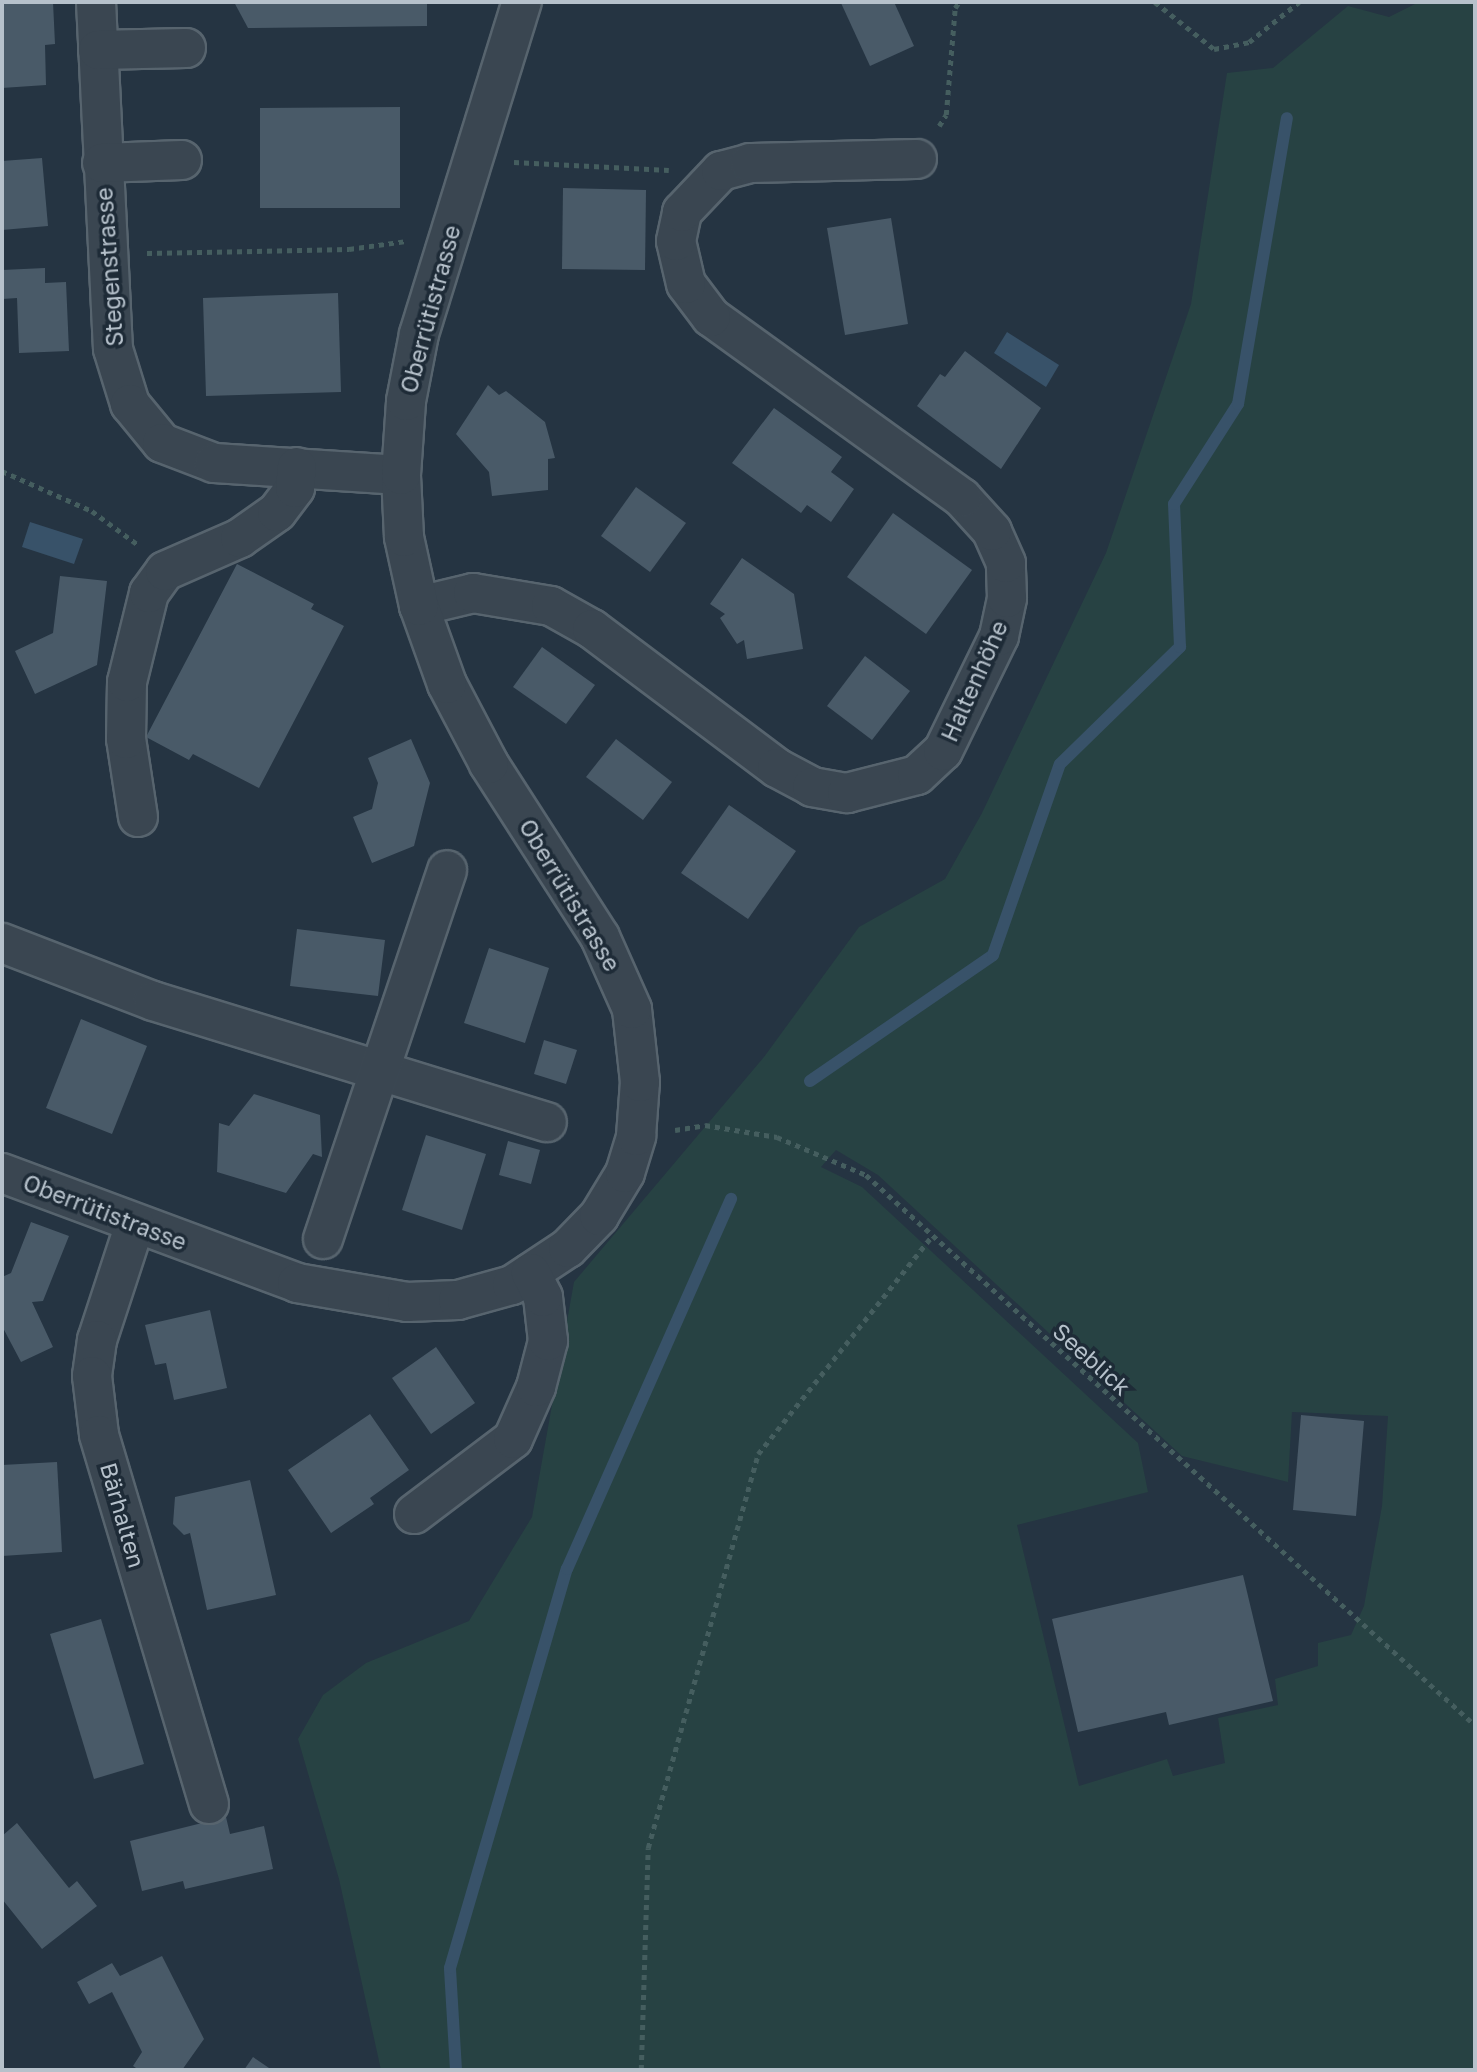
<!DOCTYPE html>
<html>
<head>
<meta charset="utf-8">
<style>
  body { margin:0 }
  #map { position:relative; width:1477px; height:2072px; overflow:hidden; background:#253442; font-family:"Golos Text",sans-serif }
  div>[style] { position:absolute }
  .green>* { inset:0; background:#274243 }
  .water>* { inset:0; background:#385269 }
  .stream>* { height:12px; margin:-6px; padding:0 6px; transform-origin:6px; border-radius:6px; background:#385269 }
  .building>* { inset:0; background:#495a68 }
  .path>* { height:4.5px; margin-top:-2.25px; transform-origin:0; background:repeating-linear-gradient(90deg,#455e5f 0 5px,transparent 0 10px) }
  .roads { filter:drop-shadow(2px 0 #57646e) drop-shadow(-2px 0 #57646e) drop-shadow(0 2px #57646e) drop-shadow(0 -2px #57646e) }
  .minor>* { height:38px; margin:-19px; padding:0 19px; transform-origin:19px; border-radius:19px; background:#3a4651 }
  span { translate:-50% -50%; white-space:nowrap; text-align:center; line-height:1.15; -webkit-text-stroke:7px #1e2b37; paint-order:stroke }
  .street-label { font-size:23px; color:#b6c1cb }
  .frame { position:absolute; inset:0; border:4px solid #b6c1cb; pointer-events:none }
</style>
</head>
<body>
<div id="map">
  <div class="green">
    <div style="clip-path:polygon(evenodd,1419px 2px,1475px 2px,1475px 2070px,381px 2070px,339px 1879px,298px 1739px,323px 1695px,366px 1663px,469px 1621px,532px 1517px,574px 1282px,764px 1057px,859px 927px,945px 879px,982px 813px,1106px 553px,1191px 304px,1227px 73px,1273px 68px,1348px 6px,1389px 17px,1419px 2px,836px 1150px,878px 1175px,1182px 1456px,1288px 1482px,1292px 1412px,1388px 1416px,1382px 1506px,1364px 1606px,1351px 1635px,1318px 1643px,1318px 1666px,1275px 1679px,1278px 1705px,1218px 1718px,1225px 1763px,1173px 1776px,1167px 1759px,1079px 1786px,1017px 1525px,1148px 1492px,1138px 1443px,862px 1187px,821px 1167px,836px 1150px)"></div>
  </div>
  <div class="water">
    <div style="clip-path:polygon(1007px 332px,1059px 365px,1046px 387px,994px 353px)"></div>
    <div style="clip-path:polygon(30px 522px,83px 539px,74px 564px,22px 547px)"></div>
  </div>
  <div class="stream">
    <div style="left:810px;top:1081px;width:222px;rotate:-34.5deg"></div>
    <div style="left:993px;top:955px;width:202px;rotate:-70.7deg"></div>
    <div style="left:1060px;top:764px;width:168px;rotate:-44.3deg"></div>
    <div style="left:1180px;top:647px;width:143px;rotate:-92.4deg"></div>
    <div style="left:1174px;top:504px;width:119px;rotate:-57.4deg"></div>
    <div style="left:1238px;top:404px;width:290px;rotate:-80.3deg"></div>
    <div style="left:456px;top:2070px;width:102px;rotate:-93.4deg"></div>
    <div style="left:450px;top:1968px;width:416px;rotate:-73.7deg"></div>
    <div style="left:567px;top:1569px;width:405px;rotate:-66.1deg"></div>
  </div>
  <div class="building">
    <div style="clip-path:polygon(2px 2px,53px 2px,55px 44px,45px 45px,46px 85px,2px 88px)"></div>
    <div style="clip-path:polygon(234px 2px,427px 2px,427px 26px,248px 28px)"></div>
    <div style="clip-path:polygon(894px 2px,914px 46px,870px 66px,841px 3px)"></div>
    <div style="clip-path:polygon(400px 107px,400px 208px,260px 208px,260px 108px)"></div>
    <div style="clip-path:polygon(42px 158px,48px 226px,2px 230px,2px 161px)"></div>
    <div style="clip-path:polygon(563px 188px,646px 190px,645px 270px,562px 269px)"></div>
    <div style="clip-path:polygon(891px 218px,908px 324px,845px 335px,827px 228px)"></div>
    <div style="clip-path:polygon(45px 268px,45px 283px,66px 282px,69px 351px,19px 353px,17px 298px,2px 299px,2px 270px)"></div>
    <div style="clip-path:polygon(338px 293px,341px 392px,206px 396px,203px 298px)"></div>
    <div style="clip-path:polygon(965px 351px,1041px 408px,1001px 469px,917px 406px,940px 374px,945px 377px)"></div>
    <div style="clip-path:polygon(488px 385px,499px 395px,506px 391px,545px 422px,555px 458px,548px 459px,548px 490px,492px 496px,489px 472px,456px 434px)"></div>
    <div style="clip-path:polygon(774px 408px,842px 457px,831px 472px,854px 489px,831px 522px,807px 505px,801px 513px,732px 463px)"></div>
    <div style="clip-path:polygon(636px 487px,686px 523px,650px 572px,601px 536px)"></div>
    <div style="clip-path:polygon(893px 513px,972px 570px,926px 634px,847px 577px)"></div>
    <div style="clip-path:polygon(742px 558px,794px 594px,803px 649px,747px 659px,744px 640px,737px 644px,720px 618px,725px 614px,710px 604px)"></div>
    <div style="clip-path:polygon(237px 564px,314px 604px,311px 609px,344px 626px,259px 788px,193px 754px,189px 760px,146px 737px)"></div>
    <div style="clip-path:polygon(60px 576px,107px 581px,97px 665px,35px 694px,15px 651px,53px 633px)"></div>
    <div style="clip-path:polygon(542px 647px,595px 685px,566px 724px,513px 687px)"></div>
    <div style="clip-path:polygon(865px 656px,910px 691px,872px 740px,827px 706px)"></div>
    <div style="clip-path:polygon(411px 739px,430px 783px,414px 846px,372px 863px,353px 817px,372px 809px,378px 783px,368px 758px)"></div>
    <div style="clip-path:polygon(616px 739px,672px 782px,643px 820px,586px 777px)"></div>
    <div style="clip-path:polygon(729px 805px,796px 851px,748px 919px,681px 873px)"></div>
    <div style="clip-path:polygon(297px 929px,385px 940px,378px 996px,290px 986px)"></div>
    <div style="clip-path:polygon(489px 948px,549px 968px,525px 1043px,464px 1023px)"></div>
    <div style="clip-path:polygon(81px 1019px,147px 1046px,112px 1134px,46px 1108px)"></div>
    <div style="clip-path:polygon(544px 1040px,577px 1050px,566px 1084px,534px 1074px)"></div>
    <div style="clip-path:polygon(254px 1094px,320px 1115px,322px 1157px,313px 1154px,286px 1193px,217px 1172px,219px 1123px,229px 1126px)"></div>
    <div style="clip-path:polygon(426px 1135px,486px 1154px,462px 1230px,402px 1210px)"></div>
    <div style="clip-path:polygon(508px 1141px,540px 1150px,531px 1184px,499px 1175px)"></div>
    <div style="clip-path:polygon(31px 1222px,69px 1236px,43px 1301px,32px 1302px,53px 1347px,21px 1362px,2px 1326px,2px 1277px,11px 1273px)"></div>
    <div style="clip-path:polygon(210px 1310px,227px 1388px,174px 1400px,166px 1363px,155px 1365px,145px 1325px)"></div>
    <div style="clip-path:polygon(436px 1347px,475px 1403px,431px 1434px,392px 1378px)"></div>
    <div style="clip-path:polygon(370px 1414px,409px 1470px,370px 1498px,374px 1504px,331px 1533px,288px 1470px)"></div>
    <div style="clip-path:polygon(1301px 1415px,1364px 1421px,1356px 1516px,1293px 1510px)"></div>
    <div style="clip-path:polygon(57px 1462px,62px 1552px,2px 1556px,2px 1465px)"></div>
    <div style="clip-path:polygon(250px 1480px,276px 1595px,207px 1610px,190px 1533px,184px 1535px,173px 1524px,175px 1497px)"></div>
    <div style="clip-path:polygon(1243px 1575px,1273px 1701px,1169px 1725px,1166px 1712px,1078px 1732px,1052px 1619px)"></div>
    <div style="clip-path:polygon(101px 1619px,144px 1764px,94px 1779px,50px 1634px)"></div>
    <div style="clip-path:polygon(226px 1817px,230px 1834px,264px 1826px,273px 1869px,185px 1889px,183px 1881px,142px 1891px,130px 1841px)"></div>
    <div style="clip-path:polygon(17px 1823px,69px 1888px,77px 1881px,97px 1906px,42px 1949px,2px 1899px,2px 1836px)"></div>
    <div style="clip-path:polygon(162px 1956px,204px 2039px,182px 2070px,139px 2070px,133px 2066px,142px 2052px,112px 1992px,89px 2004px,77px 1982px,112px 1963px,120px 1976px)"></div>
    <div style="clip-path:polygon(253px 2057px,272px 2070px,244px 2070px)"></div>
  </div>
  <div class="path">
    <div style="left:1155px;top:2px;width:75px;rotate:38.5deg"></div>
    <div style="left:1214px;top:49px;width:36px;rotate:-11deg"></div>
    <div style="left:1249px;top:42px;width:64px;rotate:-38.7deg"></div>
    <div style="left:939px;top:126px;width:13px;rotate:-58deg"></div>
    <div style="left:946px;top:115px;width:107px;rotate:-85.2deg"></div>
    <div style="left:955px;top:8px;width:7px;rotate:-56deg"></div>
    <div style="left:514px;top:162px;width:155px;rotate:3deg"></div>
    <div style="left:147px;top:253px;width:202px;rotate:-1.1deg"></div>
    <div style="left:349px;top:249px;width:59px;rotate:-7.9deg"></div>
    <div style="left:2px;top:471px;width:98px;rotate:24deg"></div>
    <div style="left:92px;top:511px;width:56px;rotate:36.3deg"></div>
    <div style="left:675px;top:1130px;width:30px;rotate:-9deg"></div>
    <div style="left:705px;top:1125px;width:73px;rotate:9.5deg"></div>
    <div style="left:777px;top:1137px;width:97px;rotate:23.1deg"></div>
    <div style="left:866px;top:1175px;width:821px;rotate:42.09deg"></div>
    <div style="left:641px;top:2070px;width:222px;rotate:-88.2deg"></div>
    <div style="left:648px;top:1848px;width:409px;rotate:-74.4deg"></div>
    <div style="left:758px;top:1454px;width:278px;rotate:-51.4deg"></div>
  </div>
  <div class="roads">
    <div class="minor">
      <div style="left:96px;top:2px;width:347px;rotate:87.2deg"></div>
      <div style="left:113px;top:349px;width:58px;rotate:72.8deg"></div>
      <div style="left:130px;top:404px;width:50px;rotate:50.6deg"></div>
      <div style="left:162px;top:443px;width:56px;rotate:21deg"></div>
      <div style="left:214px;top:463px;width:187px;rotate:3.7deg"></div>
      <div style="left:98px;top:50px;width:88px;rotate:-1.3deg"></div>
      <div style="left:102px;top:163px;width:80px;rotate:-2.1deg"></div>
      <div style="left:419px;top:606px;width:56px;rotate:-13.5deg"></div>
      <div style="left:473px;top:593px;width:79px;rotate:9.5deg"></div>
      <div style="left:551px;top:606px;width:47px;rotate:29.3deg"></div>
      <div style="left:592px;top:629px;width:231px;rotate:36.9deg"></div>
      <div style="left:777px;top:768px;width:40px;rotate:28deg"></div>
      <div style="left:812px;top:787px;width:36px;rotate:10deg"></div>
      <div style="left:847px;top:793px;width:72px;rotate:-14.4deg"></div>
      <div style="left:917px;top:775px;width:35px;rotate:-43deg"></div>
      <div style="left:943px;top:751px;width:128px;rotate:-64deg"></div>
      <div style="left:999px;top:636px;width:39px;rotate:-78deg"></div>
      <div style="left:1007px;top:598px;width:35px;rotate:-92deg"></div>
      <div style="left:1006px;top:563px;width:35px;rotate:-114deg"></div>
      <div style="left:992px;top:531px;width:45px;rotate:-132.3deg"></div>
      <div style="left:962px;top:498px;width:309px;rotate:-144.2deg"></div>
      <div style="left:711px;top:317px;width:41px;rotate:-127.1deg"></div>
      <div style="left:686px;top:284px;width:44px;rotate:-103.1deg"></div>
      <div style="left:676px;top:241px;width:30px;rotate:-78deg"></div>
      <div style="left:682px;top:212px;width:57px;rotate:-46.4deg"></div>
      <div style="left:721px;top:171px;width:30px;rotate:-15deg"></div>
      <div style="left:750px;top:163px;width:167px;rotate:-1.4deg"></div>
      <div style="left:138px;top:817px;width:79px;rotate:-98.7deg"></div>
      <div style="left:126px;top:739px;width:57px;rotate:-89deg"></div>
      <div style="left:127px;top:682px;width:92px;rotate:-76.1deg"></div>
      <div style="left:149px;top:593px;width:27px;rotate:-54deg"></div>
      <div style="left:165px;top:571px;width:82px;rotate:-23.7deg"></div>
      <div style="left:240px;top:538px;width:45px;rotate:-35.1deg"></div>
      <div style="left:277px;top:512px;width:30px;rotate:-53deg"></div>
      <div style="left:295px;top:488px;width:21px;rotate:-85deg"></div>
      <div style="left:2px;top:943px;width:162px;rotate:21deg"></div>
      <div style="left:153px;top:1001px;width:412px;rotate:17.1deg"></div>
      <div style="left:2px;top:1173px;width:315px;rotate:20.4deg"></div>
      <div style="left:297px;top:1283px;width:112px;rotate:9.8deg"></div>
      <div style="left:407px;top:1302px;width:51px;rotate:-2.2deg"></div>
      <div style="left:458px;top:1300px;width:56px;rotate:-15.5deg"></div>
      <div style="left:512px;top:1285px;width:67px;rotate:-33.5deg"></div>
      <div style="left:568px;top:1248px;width:45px;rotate:-45.9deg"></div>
      <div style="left:599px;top:1216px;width:50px;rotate:-58.8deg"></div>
      <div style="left:625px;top:1173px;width:39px;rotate:-73deg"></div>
      <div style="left:636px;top:1136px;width:54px;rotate:-85.8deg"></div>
      <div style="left:640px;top:1082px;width:73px;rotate:-96.3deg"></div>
      <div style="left:632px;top:1009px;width:79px;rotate:-114deg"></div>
      <div style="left:600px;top:937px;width:206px;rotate:-122.7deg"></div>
      <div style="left:489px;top:764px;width:90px;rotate:-117.7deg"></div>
      <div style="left:447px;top:684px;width:83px;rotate:-109.7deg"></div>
      <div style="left:419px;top:606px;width:71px;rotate:-102.3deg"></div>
      <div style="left:404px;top:537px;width:62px;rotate:-92.8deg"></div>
      <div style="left:401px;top:475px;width:74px;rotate:-86.1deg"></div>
      <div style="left:406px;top:401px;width:68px;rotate:-79deg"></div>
      <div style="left:419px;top:334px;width:348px;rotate:-72.8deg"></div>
      <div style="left:135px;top:1224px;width:122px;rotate:108.1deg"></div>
      <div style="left:97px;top:1340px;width:36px;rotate:98deg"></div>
      <div style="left:92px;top:1376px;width:59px;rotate:83.2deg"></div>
      <div style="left:99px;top:1435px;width:385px;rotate:73.4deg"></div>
      <div style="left:323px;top:1239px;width:389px;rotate:-71.4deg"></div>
      <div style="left:414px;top:1514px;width:124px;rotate:-37.1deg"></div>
      <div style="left:513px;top:1439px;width:57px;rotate:-66.1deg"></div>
      <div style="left:536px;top:1387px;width:48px;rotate:-75.4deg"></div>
      <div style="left:548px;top:1341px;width:44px;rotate:-96.5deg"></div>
      <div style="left:543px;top:1297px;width:27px;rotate:-117deg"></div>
    </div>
  </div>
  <div class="street-label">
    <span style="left:109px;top:267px;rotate:-94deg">Stegenstrasse</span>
    <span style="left:430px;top:309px;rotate:-75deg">Oberrütistrasse</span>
    <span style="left:974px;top:681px;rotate:-66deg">Haltenhöhe</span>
    <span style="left:570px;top:895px;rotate:59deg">Oberrütistrasse</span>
    <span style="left:105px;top:1212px;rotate:21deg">Oberrütistrasse</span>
    <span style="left:1092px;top:1359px;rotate:42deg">Seeblick</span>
    <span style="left:123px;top:1515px;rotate:74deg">Bärhalten</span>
  </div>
  <div class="frame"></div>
</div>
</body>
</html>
